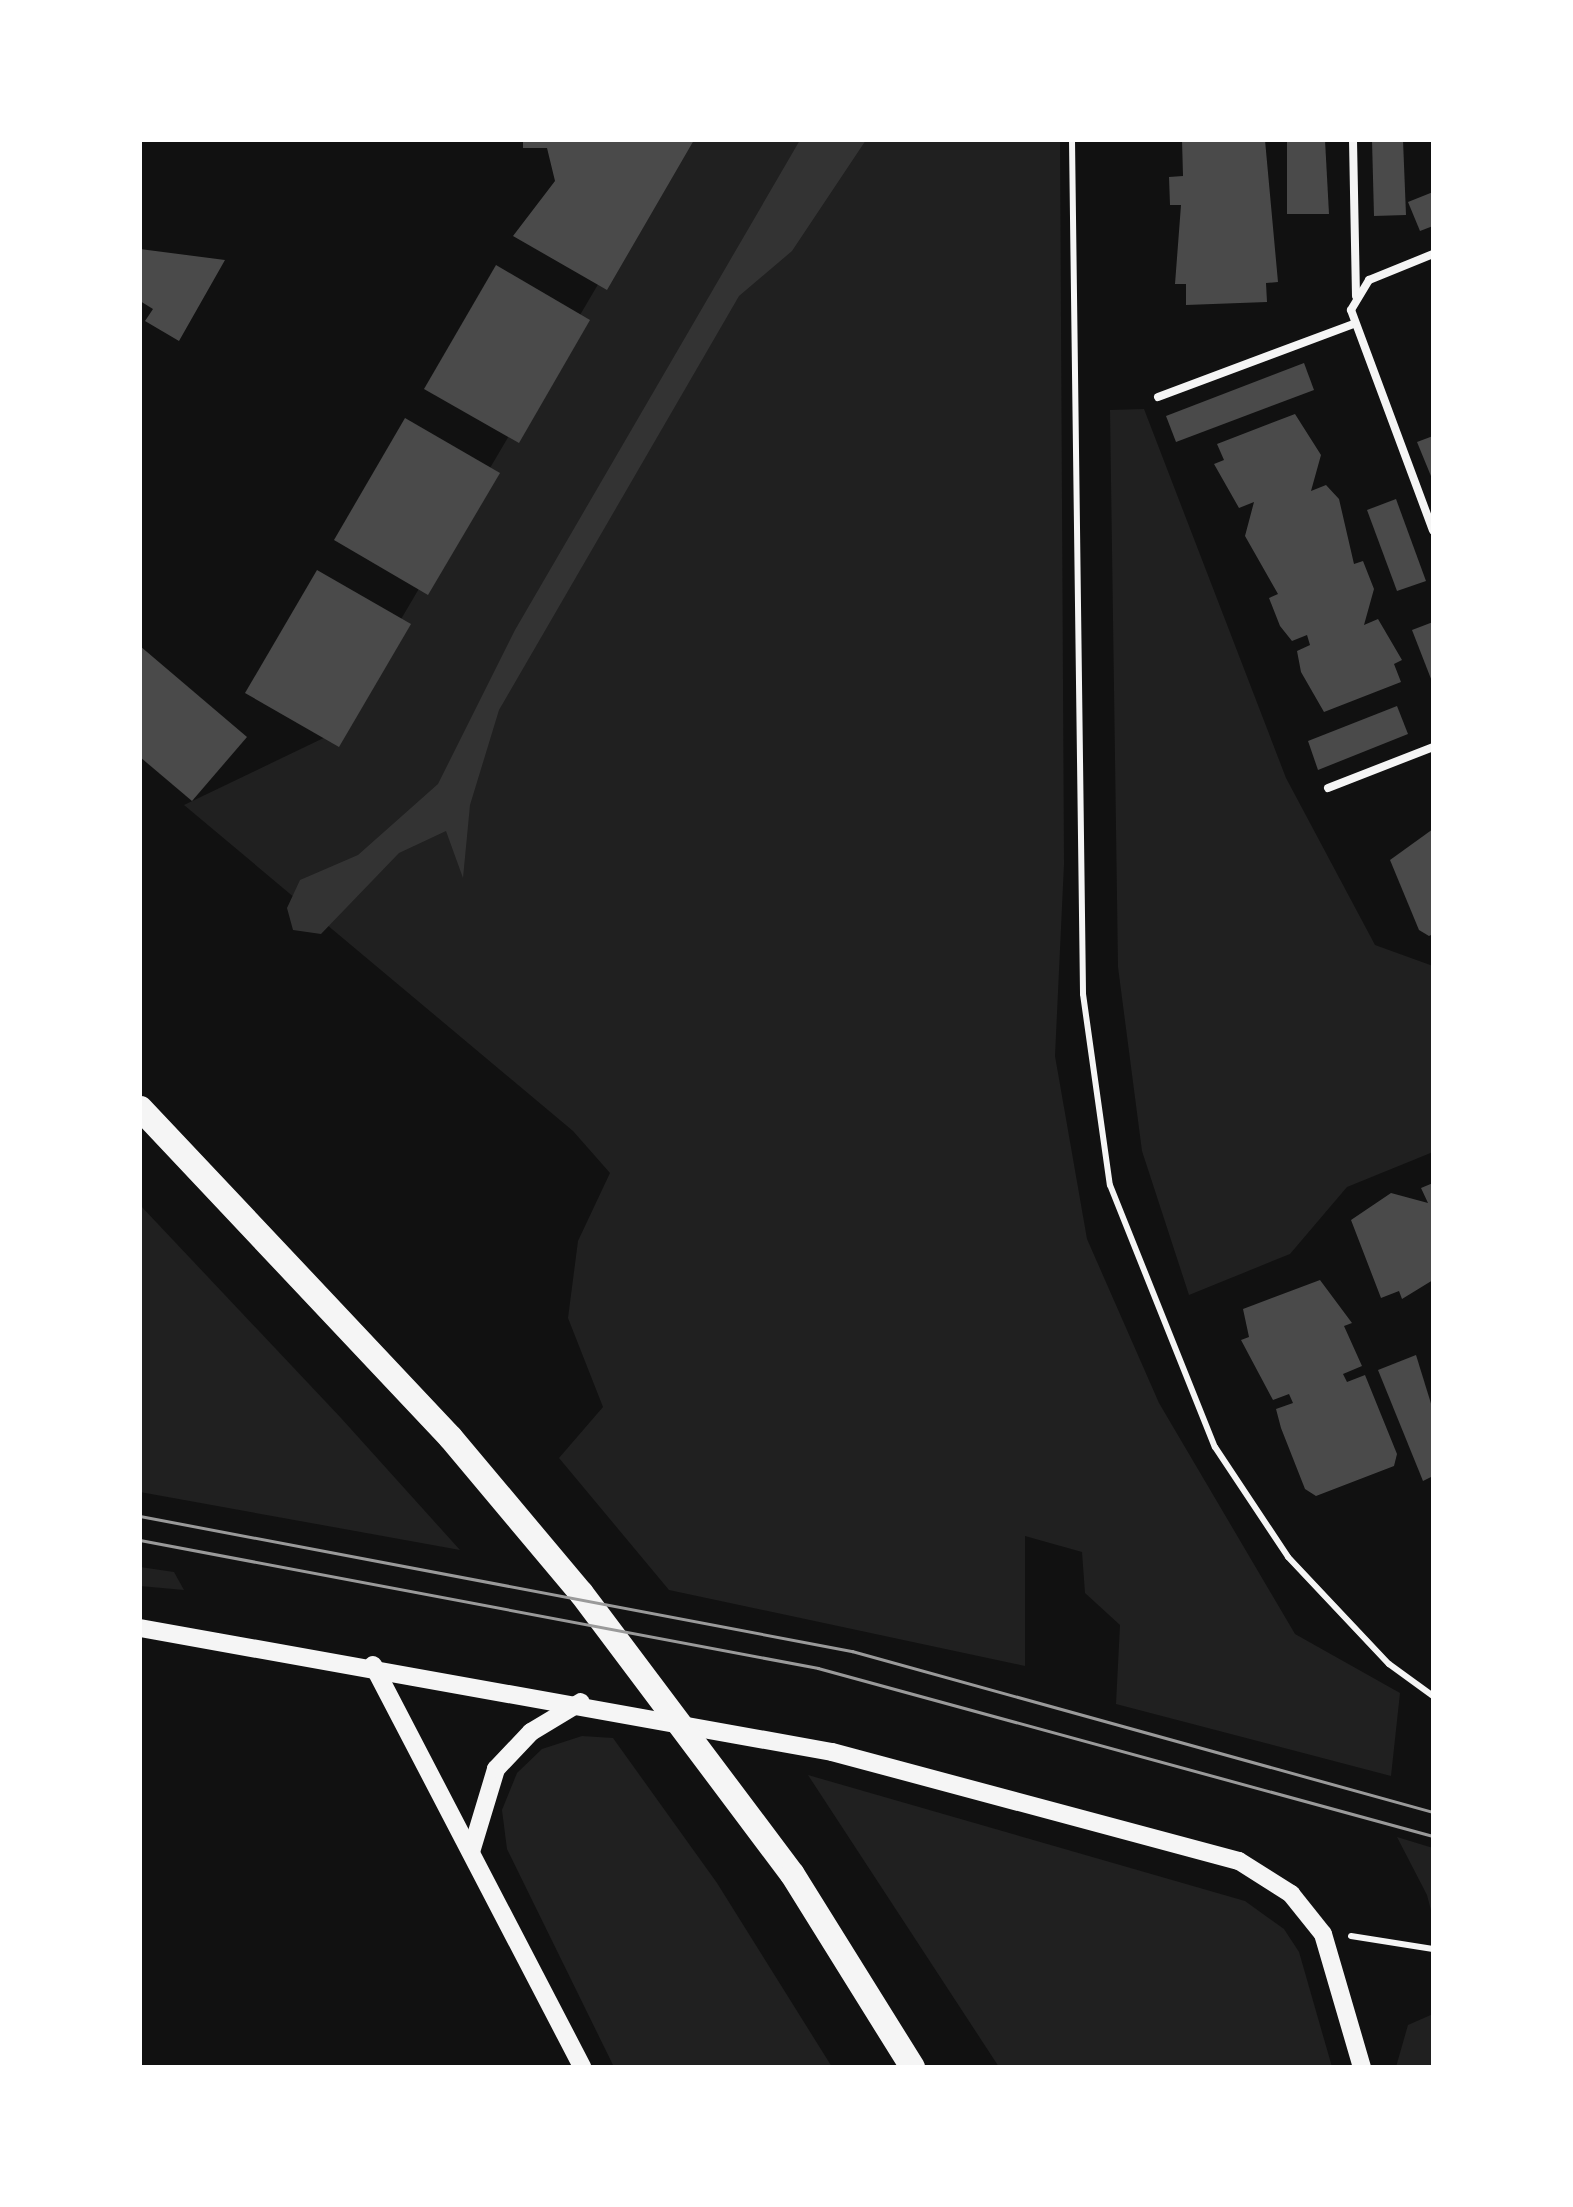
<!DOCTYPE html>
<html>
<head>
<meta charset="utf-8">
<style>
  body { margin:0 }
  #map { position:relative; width:1573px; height:2207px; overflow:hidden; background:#111; font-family:Figtree,sans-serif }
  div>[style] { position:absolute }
  .green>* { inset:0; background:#202020 }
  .water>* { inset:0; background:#333 }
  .building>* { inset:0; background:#4a4a4a }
  .path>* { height:6px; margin:-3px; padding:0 3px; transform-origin:3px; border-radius:3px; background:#f5f5f5 }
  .service>* { height:8px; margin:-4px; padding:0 4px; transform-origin:4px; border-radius:4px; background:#f5f5f5 }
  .tertiary>* { height:18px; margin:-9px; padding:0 9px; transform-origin:9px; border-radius:9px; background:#f5f5f5 }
  .primary>* { height:25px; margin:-12.5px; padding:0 12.5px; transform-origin:12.5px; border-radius:12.5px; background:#f5f5f5 }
  .tram>* { height:2.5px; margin:-1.25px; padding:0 1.25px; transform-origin:1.25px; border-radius:1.25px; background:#9a9a9a }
  span { translate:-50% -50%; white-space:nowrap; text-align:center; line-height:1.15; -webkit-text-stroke:10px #fff; paint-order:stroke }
  .frame { position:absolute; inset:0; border:142px solid #fff; pointer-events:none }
</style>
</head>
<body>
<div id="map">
  <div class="green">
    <div style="clip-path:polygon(683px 140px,1060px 140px,1064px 864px,1055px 1056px,1087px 1239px,1159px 1403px,1295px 1634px,1400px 1693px,1391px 1776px,1116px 1704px,1120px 1625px,1085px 1593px,1082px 1552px,1025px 1536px,1025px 1666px,669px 1590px,559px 1458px,603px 1407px,568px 1318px,578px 1241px,610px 1173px,573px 1131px,184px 805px,334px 733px)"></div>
    <div style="clip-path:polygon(1144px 409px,1286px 778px,1375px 945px,1433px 966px,1433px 1152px,1347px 1187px,1290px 1254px,1189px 1295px,1142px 1151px,1118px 967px,1110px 410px)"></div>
    <div style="clip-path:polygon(140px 1205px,341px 1418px,460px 1550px,140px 1492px)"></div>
    <div style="clip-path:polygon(140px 1567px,174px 1572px,184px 1590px,140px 1586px)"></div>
    <div style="clip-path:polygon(613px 1738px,717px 1883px,832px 2067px,614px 2067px,507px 1849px,502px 1810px,517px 1773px,542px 1749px,582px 1736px)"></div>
    <div style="clip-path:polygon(808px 1775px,1245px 1901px,1284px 1929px,1299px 1952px,1332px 2067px,999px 2067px)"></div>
    <div style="clip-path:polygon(1397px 1837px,1433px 1848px,1433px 1918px,1427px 1895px)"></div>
    <div style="clip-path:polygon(1433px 2014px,1433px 2067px,1396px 2067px,1408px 2025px)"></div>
  </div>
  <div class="water">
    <div style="clip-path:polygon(800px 140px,866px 140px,792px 251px,739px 296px,499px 710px,470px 805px,463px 878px,446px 831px,399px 853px,321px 934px,293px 930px,287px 908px,300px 880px,358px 855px,438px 784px,515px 630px)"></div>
  </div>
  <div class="building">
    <div style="clip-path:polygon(523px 140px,694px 140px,607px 290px,513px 236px,555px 181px,547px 148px,523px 148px)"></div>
    <div style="clip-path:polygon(1182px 140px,1265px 140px,1278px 282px,1266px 283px,1267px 302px,1186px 305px,1186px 284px,1175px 284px,1181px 205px,1170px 205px,1169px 177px,1183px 176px)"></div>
    <div style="clip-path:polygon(1287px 140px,1325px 140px,1329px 214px,1287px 214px)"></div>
    <div style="clip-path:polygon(1372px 140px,1403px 140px,1406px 215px,1374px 216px)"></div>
    <div style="clip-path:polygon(1433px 192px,1433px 226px,1420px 231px,1408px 202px)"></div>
    <div style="clip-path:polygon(140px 249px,225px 260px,179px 341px,145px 321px,153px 309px,140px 301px)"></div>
    <div style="clip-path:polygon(496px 265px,590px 320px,519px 443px,424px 389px)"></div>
    <div style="clip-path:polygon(1304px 363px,1314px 390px,1176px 442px,1166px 416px)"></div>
    <div style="clip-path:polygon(1295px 414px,1321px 455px,1311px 491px,1326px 485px,1339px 499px,1354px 564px,1363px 561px,1374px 589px,1364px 625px,1378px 619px,1402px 660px,1394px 664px,1401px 682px,1324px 712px,1301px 672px,1297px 651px,1310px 645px,1307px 635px,1292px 641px,1280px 626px,1269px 598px,1278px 594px,1245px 536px,1254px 502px,1239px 508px,1214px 464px,1224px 460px,1217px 444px)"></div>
    <div style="clip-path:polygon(405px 418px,500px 473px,428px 595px,334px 540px)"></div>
    <div style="clip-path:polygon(1433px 436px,1433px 481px,1417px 442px)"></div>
    <div style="clip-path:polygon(1396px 499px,1426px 581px,1397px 591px,1367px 510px)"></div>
    <div style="clip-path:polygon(317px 570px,411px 624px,339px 747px,245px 693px)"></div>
    <div style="clip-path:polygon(1433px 622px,1433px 684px,1412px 630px)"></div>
    <div style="clip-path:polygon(140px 646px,247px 737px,192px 801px,140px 757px)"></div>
    <div style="clip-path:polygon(1397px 706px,1408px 734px,1318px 770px,1308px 741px)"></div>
    <div style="clip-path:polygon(1433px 829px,1433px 934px,1429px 936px,1419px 930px,1390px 860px)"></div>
    <div style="clip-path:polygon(1433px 1183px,1433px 1280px,1402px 1299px,1399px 1291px,1381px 1298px,1351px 1220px,1391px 1193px,1428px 1203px,1421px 1188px)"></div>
    <div style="clip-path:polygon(1320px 1280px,1352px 1323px,1344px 1326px,1362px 1366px,1343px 1374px,1347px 1382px,1365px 1375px,1397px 1454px,1394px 1466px,1316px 1496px,1305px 1489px,1281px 1428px,1276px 1409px,1293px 1403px,1289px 1394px,1273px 1400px,1241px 1340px,1249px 1337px,1243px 1309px)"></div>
    <div style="clip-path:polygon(1416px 1355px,1433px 1410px,1433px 1476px,1423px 1481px,1378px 1370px)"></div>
  </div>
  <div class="path">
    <div style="left:1072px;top:140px;width:854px;rotate:89.26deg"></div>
    <div style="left:1083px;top:994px;width:193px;rotate:82deg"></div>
    <div style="left:1110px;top:1185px;width:282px;rotate:68.2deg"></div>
    <div style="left:1215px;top:1447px;width:132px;rotate:56.4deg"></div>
    <div style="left:1288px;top:1557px;width:147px;rotate:46.7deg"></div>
    <div style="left:1389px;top:1664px;width:54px;rotate:36deg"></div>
    <div style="left:1351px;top:1936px;width:83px;rotate:9deg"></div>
  </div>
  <div class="service">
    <div style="left:1353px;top:140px;width:156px;rotate:88.9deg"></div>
    <div style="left:1433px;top:254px;width:69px;rotate:157.9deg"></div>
    <div style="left:1369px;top:280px;width:35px;rotate:121deg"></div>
    <div style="left:1351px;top:310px;width:235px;rotate:69.6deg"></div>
    <div style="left:1158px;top:397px;width:208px;rotate:-20.5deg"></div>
    <div style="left:1328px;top:788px;width:113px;rotate:-21.3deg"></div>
  </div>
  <div class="tertiary">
    <div style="left:140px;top:1628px;width:703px;rotate:10.16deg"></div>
    <div style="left:832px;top:1752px;width:421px;rotate:15deg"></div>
    <div style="left:1239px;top:1861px;width:62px;rotate:32.4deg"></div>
    <div style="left:1291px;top:1894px;width:51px;rotate:51.3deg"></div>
    <div style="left:1323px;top:1934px;width:139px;rotate:73.7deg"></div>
    <div style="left:373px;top:1665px;width:453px;rotate:62.5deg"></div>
    <div style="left:471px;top:1852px;width:87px;rotate:-73.2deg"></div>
    <div style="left:496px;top:1769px;width:51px;rotate:-46.6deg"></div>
    <div style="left:531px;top:1732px;width:58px;rotate:-31deg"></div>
  </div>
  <div class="primary">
    <div style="left:140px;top:1108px;width:452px;rotate:46.7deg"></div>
    <div style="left:450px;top:1437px;width:204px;rotate:50deg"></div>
    <div style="left:581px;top:1593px;width:351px;rotate:53.1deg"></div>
    <div style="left:792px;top:1874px;width:227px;rotate:58.1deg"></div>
  </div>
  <div class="tram">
    <div style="left:140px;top:1516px;width:725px;rotate:10.74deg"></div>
    <div style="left:852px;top:1651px;width:603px;rotate:15.49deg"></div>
    <div style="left:140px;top:1540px;width:690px;rotate:10.69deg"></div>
    <div style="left:818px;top:1668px;width:638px;rotate:15.28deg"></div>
  </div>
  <div class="frame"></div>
</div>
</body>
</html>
